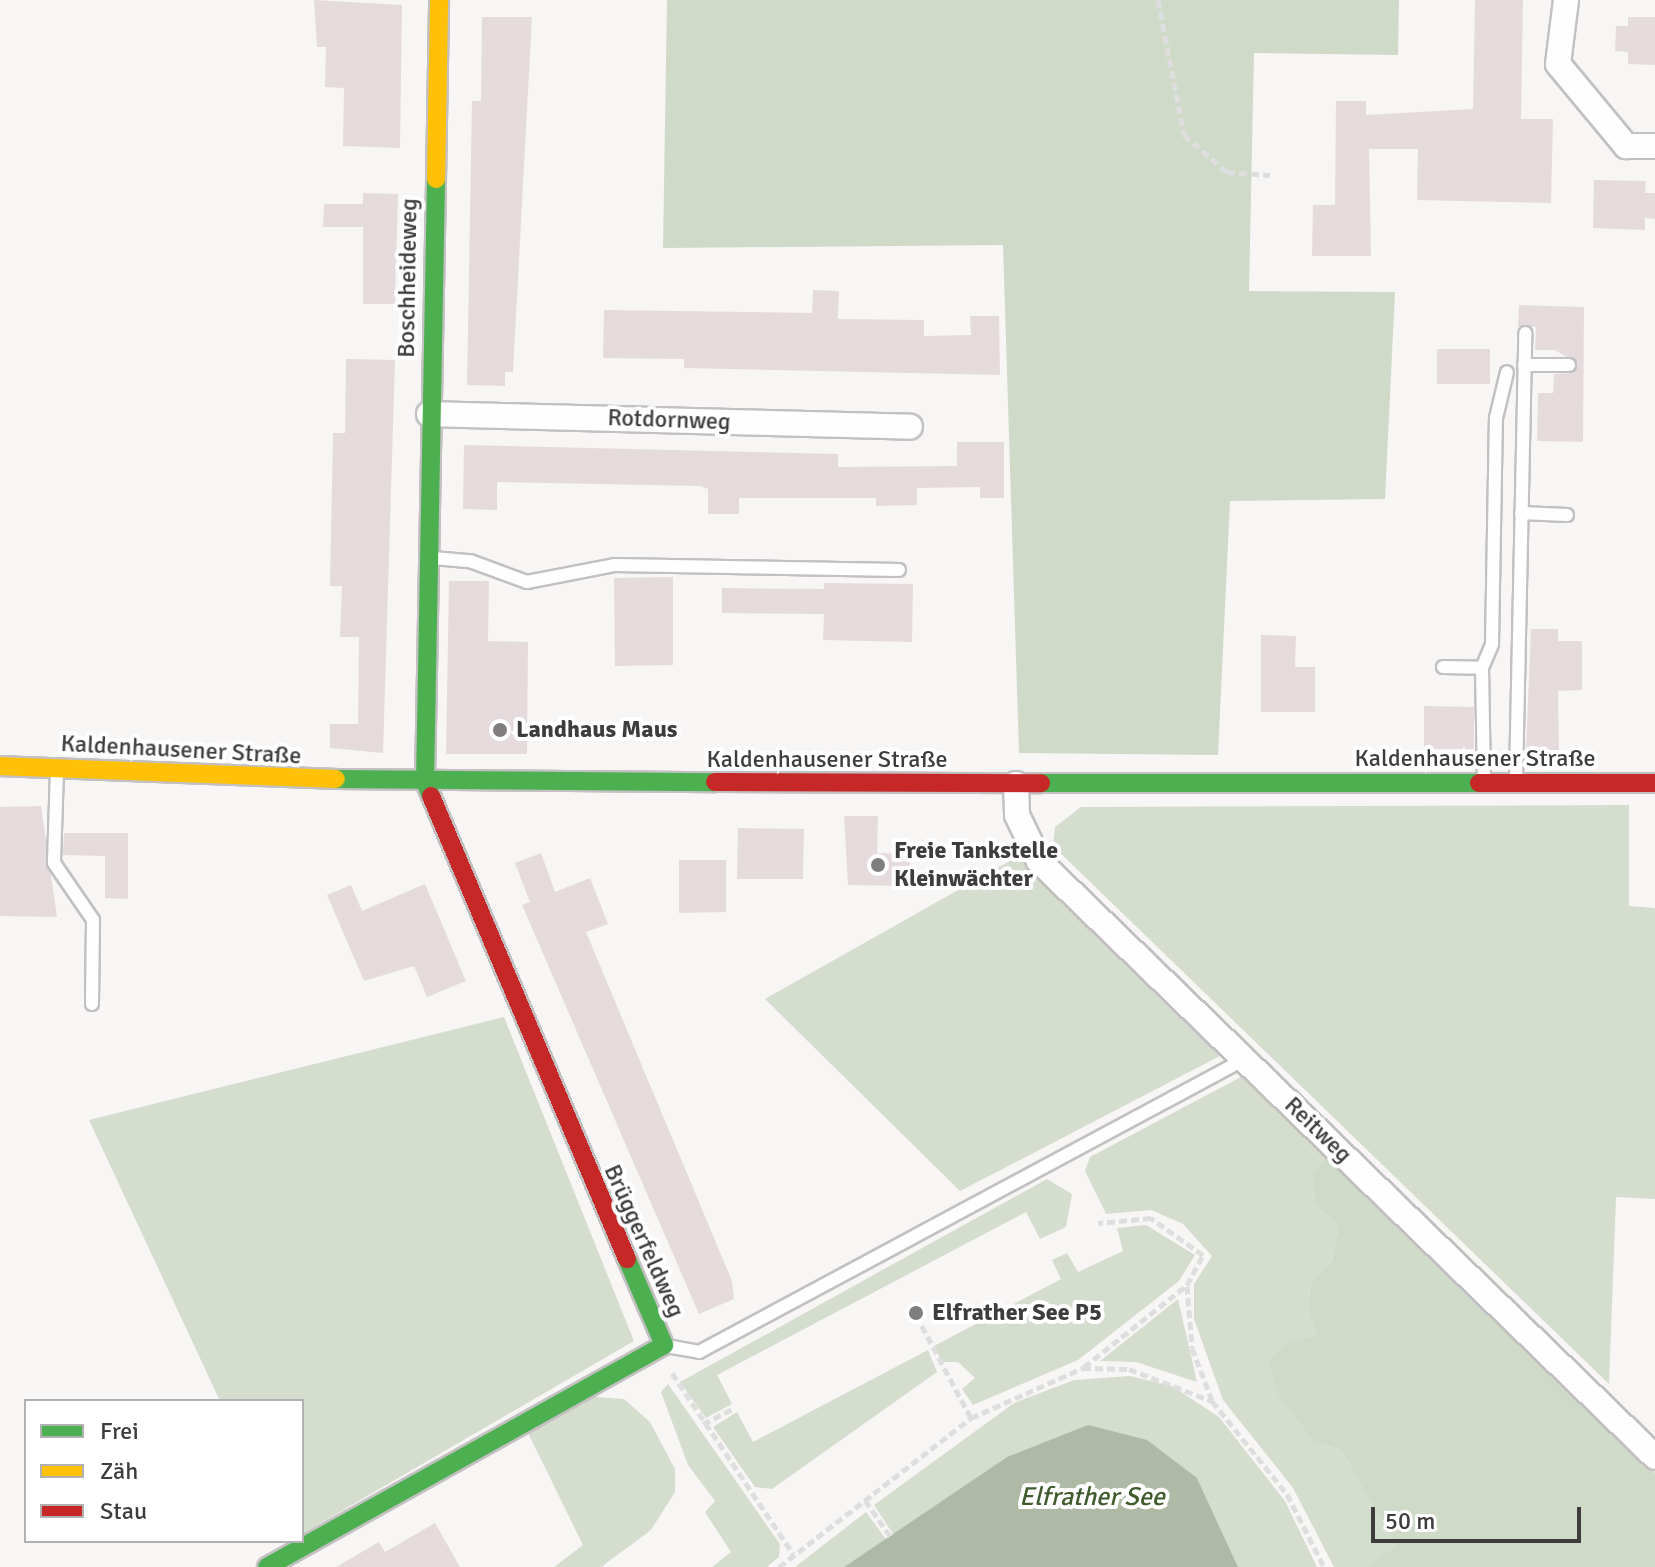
<!DOCTYPE html>
<html>
<head>
<meta charset="utf-8">
<style>
  body { margin:0 }
  #map { position:relative; width:1655px; height:1567px; overflow:hidden; background:#f8f5f5; font-family:Signika,sans-serif }
  div>[style] { position:absolute }
  .green>* { inset:0; background:#d5ddce }
  .forest>* { inset:0; background:#d0dac9 }
  .water>* { inset:0; background:#aebaa6 }
  .building>* { inset:0; background:#e5dbdc }
  .path>* { height:5px; margin-top:-2.5px; transform-origin:0; background:repeating-linear-gradient(90deg,#dedede 0 8px,transparent 0 12px) }
  .roads { filter:drop-shadow(2px 0 #c2c0c0) drop-shadow(-2px 0 #c2c0c0) drop-shadow(0 2px #c2c0c0) drop-shadow(0 -2px #c2c0c0) }
  .lane>* { height:12px; margin:-6px; padding:0 6px; transform-origin:6px; border-radius:6px; background:#fefefe }
  .street>* { height:24px; margin:-12px; padding:0 12px; transform-origin:12px; border-radius:12px; background:#fefefe }
  .fast>* { height:18px; margin:-9px; padding:0 9px; transform-origin:9px; border-radius:9px; background:#4caf50 }
  .slow>* { height:18px; margin:-9px; padding:0 9px; transform-origin:9px; border-radius:9px; background:#ffc107 }
  .jam>* { height:18px; margin:-9px; padding:0 9px; transform-origin:9px; border-radius:9px; background:#c62828 }
  .dots>* { width:22px; height:22px; translate:-50% -50%; box-sizing:border-box; border:4px solid #fff; border-radius:50% }
  span { translate:-50% -50%; white-space:nowrap; text-align:center; line-height:1.15; -webkit-text-stroke:8px #fff; paint-order:stroke }
  .street-label { font-size:24px; color:#3e3c3c }
  .poi-label { font-size:24px; color:#3e3c3c; font-weight:700 }
  .left { translate:0 -50%; text-align:left }
  .water-label { font-size:26px; color:#405b2e; font-style:italic }
  .legend { position:absolute; left:24px; top:1399px; width:280px; height:144px; box-sizing:border-box; background:#fff; border:2px solid #b2b1b1; margin:0; padding:10px 14px; list-style:none; font-size:24px; color:#3e3c3c }
  .legend li { display:flex; align-items:center; gap:16px; height:40px }
  .legend b { width:40px; border:2px solid #b2b1b1 }
  .scale { position:absolute; left:1371px; top:1507px; width:210px; height:36px; box-sizing:border-box; border:4px solid #3e3c3c; border-top:0; padding-left:10px; font-size:24px; line-height:28px; white-space:nowrap; color:#3e3c3c; -webkit-text-stroke:6px #fff; paint-order:stroke }
</style>
</head>
<body>
<div id="map">
  <div class="green">
    <div style="clip-path:polygon(1629px 805px,1629px 906px,1655px 908px,1655px 1199px,1616px 1197px,1609px 1384px,1053px 846px,1055px 827px,1081px 807px)"></div>
    <div style="clip-path:polygon(1022px 854px,1221px 1047px,1220px 1056px,960px 1191px,765px 999px)"></div>
    <div style="clip-path:polygon(504px 1017px,634px 1341px,302px 1534px,302px 1401px,220px 1401px,89px 1120px)"></div>
    <div style="clip-path:polygon(1241px 1077px,1252px 1078px,1328px 1155px,1316px 1205px,1338px 1225px,1332px 1261px,1311px 1281px,1308px 1308px,1318px 1336px,1316px 1443px,1341px 1450px,1398px 1546px,1365px 1567px,1334px 1567px,1293px 1488px,1223px 1400px,1194px 1319px,1194px 1284px,1212px 1256px,1183px 1224px,1151px 1210px,1106px 1214px,1085px 1171px,1090px 1157px)"></div>
    <div style="clip-path:polygon(1047px 1179px,1072px 1194px,1066px 1227px,1040px 1239px,1026px 1212px,717px 1375px,732px 1404px,706px 1418px,680px 1382px)"></div>
    <div style="clip-path:polygon(1146px 1225px,1195px 1255px,1179px 1281px,1078px 1360px,973px 1405px,962px 1389px,975px 1378px,958px 1362px,942px 1362px,934px 1346px,1061px 1279px,1052px 1260px,1067px 1253px,1078px 1272px,1123px 1251px,1117px 1228px)"></div>
    <div style="clip-path:polygon(1178px 1299px,1197px 1382px,1136px 1362px,1100px 1361px)"></div>
    <div style="clip-path:polygon(928px 1350px,937px 1372px,772px 1489px,755px 1487px,713px 1427px,737px 1412px,753px 1442px)"></div>
    <div style="clip-path:polygon(1130px 1376px,1172px 1386px,1219px 1417px,1285px 1501px,1317px 1567px,1238px 1567px,1197px 1478px,1007px 1457px,893px 1534px,874px 1505px,1014px 1403px,1074px 1380px)"></div>
    <div style="clip-path:polygon(668px 1384px,780px 1544px,779px 1557px,767px 1567px,712px 1567px,731px 1552px,705px 1512px,715px 1501px,688px 1465px,661px 1392px)"></div>
    <div style="clip-path:polygon(583px 1396px,624px 1399px,650px 1422px,675px 1469px,675px 1492px,651px 1530px,601px 1567px,554px 1567px,583px 1545px,527px 1431px)"></div>
    <div style="clip-path:polygon(866px 1512px,886px 1539px,844px 1567px,795px 1567px)"></div>
  </div>
  <div class="forest">
    <div style="clip-path:polygon(667px 0,1399px 0,1398px 55px,1254px 53px,1249px 291px,1395px 292px,1385px 499px,1230px 501px,1218px 755px,1019px 753px,1003px 245px,663px 248px)"></div>
    <div style="clip-path:polygon(1328px 1156px,1655px 1473px,1655px 1567px,1365px 1567px,1397px 1546px,1341px 1450px,1316px 1443px,1279px 1396px,1269px 1361px,1289px 1342px,1317px 1336px,1308px 1308px,1311px 1281px,1332px 1261px,1338px 1225px,1316px 1205px,1313px 1173px)"></div>
  </div>
  <div class="water">
    <div style="clip-path:polygon(1088px 1425px,1147px 1440px,1197px 1478px,1238px 1567px,844px 1567px,1007px 1457px)"></div>
  </div>
  <div class="building">
    <div style="clip-path:polygon(314px 0,402px 5px,400px 148px,343px 146px,344px 88px,325px 87px,326px 47px,317px 47px)"></div>
    <div style="clip-path:polygon(1475px 0,1523px 0,1521px 119px,1553px 119px,1551px 203px,1417px 200px,1418px 149px,1369px 149px,1371px 256px,1312px 256px,1313px 205px,1335px 205px,1336px 101px,1366px 101px,1366px 115px,1473px 109px)"></div>
    <div style="clip-path:polygon(482px 17px,532px 17px,513px 372px,505px 372px,505px 386px,467px 385px,472px 101px,481px 101px)"></div>
    <div style="clip-path:polygon(1628px 17px,1655px 17px,1655px 65px,1628px 64px,1628px 52px,1615px 51px,1616px 26px,1628px 26px)"></div>
    <div style="clip-path:polygon(1594px 180px,1646px 181px,1645px 193px,1655px 193px,1655px 219px,1645px 218px,1645px 230px,1593px 228px)"></div>
    <div style="clip-path:polygon(363px 193px,398px 194px,395px 304px,363px 304px,363px 227px,323px 227px,324px 204px,363px 204px)"></div>
    <div style="clip-path:polygon(813px 290px,839px 291px,838px 319px,924px 320px,924px 336px,971px 335px,970px 316px,999px 316px,1000px 375px,684px 368px,684px 359px,603px 358px,604px 310px,812px 313px)"></div>
    <div style="clip-path:polygon(1519px 305px,1584px 307px,1583px 442px,1537px 441px,1538px 393px,1553px 393px,1554px 374px,1573px 373px,1578px 364px,1555px 350px,1535px 350px,1536px 327px,1518px 326px)"></div>
    <div style="clip-path:polygon(1437px 349px,1490px 349px,1490px 384px,1437px 384px)"></div>
    <div style="clip-path:polygon(346px 359px,395px 360px,383px 753px,330px 748px,330px 724px,358px 724px,359px 637px,340px 637px,342px 586px,330px 586px,333px 433px,345px 433px)"></div>
    <div style="clip-path:polygon(957px 442px,1004px 442px,1004px 498px,980px 498px,980px 487px,917px 488px,917px 505px,876px 506px,876px 498px,739px 498px,739px 514px,708px 514px,708px 489px,700px 486px,497px 482px,497px 510px,463px 509px,464px 445px,838px 454px,838px 467px,957px 466px)"></div>
    <div style="clip-path:polygon(673px 577px,673px 665px,615px 666px,614px 578px)"></div>
    <div style="clip-path:polygon(449px 581px,489px 581px,488px 641px,528px 642px,527px 754px,446px 754px)"></div>
    <div style="clip-path:polygon(824px 583px,913px 584px,912px 642px,823px 640px,824px 614px,722px 613px,722px 588px,824px 589px)"></div>
    <div style="clip-path:polygon(1531px 629px,1558px 629px,1558px 641px,1582px 641px,1582px 690px,1558px 691px,1559px 750px,1526px 750px)"></div>
    <div style="clip-path:polygon(1261px 635px,1296px 636px,1295px 667px,1315px 667px,1315px 712px,1261px 712px)"></div>
    <div style="clip-path:polygon(1424px 706px,1474px 707px,1474px 749px,1424px 749px)"></div>
    <div style="clip-path:polygon(41px 806px,57px 917px,0 916px,0 807px)"></div>
    <div style="clip-path:polygon(844px 816px,878px 816px,877px 853px,910px 854px,910px 886px,848px 885px)"></div>
    <div style="clip-path:polygon(738px 828px,804px 829px,803px 879px,737px 879px)"></div>
    <div style="clip-path:polygon(64px 833px,128px 833px,128px 899px,105px 898px,105px 856px,63px 855px)"></div>
    <div style="clip-path:polygon(541px 853px,555px 892px,590px 878px,608px 924px,586px 932px,732px 1281px,734px 1299px,699px 1314px,522px 905px,530px 902px,515px 863px)"></div>
    <div style="clip-path:polygon(679px 860px,726px 860px,726px 912px,679px 913px)"></div>
    <div style="clip-path:polygon(425px 884px,466px 981px,427px 997px,414px 966px,364px 981px,327px 895px,351px 885px,362px 911px)"></div>
    <div style="clip-path:polygon(435px 1523px,460px 1567px,336px 1567px,379px 1542px,385px 1552px)"></div>
  </div>
  <div class="path">
    <div style="left:1158px;top:0;width:137px;rotate:79.1deg"></div>
    <div style="left:1184px;top:135px;width:57px;rotate:40.7deg"></div>
    <div style="left:1227px;top:172px;width:43px;rotate:4deg"></div>
    <div style="left:1187px;top:1286px;width:62px;rotate:85.4deg"></div>
    <div style="left:1192px;top:1348px;width:56px;rotate:69deg"></div>
    <div style="left:916px;top:1315px;width:117px;rotate:61.9deg"></div>
    <div style="left:1084px;top:1367px;width:132px;rotate:-38.5deg"></div>
    <div style="left:1187px;top:1285px;width:34px;rotate:-62deg"></div>
    <div style="left:1203px;top:1255px;width:64px;rotate:-144.6deg"></div>
    <div style="left:1151px;top:1218px;width:53px;rotate:174.6deg"></div>
    <div style="left:672px;top:1373px;width:218px;rotate:56.2deg"></div>
    <div style="left:703px;top:1424px;width:35px;rotate:-27deg"></div>
    <div style="left:865px;top:1500px;width:44px;rotate:55.2deg"></div>
    <div style="left:779px;top:1567px;width:243px;rotate:-37.8deg"></div>
    <div style="left:971px;top:1418px;width:123px;rotate:-24.1deg"></div>
    <div style="left:1083px;top:1368px;width:46px;rotate:1.2deg"></div>
    <div style="left:1129px;top:1369px;width:89px;rotate:21.1deg"></div>
    <div style="left:1212px;top:1401px;width:119px;rotate:51.1deg"></div>
    <div style="left:1287px;top:1494px;width:82px;rotate:63.1deg"></div>
  </div>
  <div class="roads">
    <div class="lane">
      <div style="left:1524px;top:365px;width:45px"></div>
      <div style="left:1521px;top:513px;width:46px;rotate:2.5deg"></div>
      <div style="left:433px;top:558px;width:37px;rotate:5deg"></div>
      <div style="left:470px;top:561px;width:61px;rotate:20.2deg"></div>
      <div style="left:527px;top:582px;width:90px;rotate:-10.9deg"></div>
      <div style="left:615px;top:565px;width:284px;rotate:1deg"></div>
      <div style="left:1443px;top:667px;width:39px;rotate:1deg"></div>
      <div style="left:1482px;top:668px;width:112px;rotate:89deg"></div>
      <div style="left:1482px;top:668px;width:26px;rotate:-67deg"></div>
      <div style="left:1492px;top:644px;width:226px;rotate:-89deg"></div>
      <div style="left:1496px;top:418px;width:47px;rotate:-76.6deg"></div>
      <div style="left:57px;top:771px;width:92px;rotate:91.9deg"></div>
      <div style="left:54px;top:863px;width:69px;rotate:55.6deg"></div>
      <div style="left:93px;top:920px;width:84px;rotate:90.7deg"></div>
      <div style="left:1516px;top:780px;width:447px;rotate:-88.8deg"></div>
      <div style="left:666px;top:1346px;width:34px;rotate:10deg"></div>
      <div style="left:699px;top:1352px;width:620px;rotate:-28.22deg"></div>
    </div>
    <div class="street">
      <div style="left:1566px;top:0;width:64px;rotate:97.1deg"></div>
      <div style="left:1558px;top:64px;width:107px;rotate:50.3deg"></div>
      <div style="left:1626px;top:146px;width:29px"></div>
      <div style="left:429px;top:414px;width:481px;rotate:1.5deg"></div>
      <div style="left:1016px;top:784px;width:31px;rotate:88deg"></div>
      <div style="left:1017px;top:815px;width:51px;rotate:64.4deg"></div>
      <div style="left:1039px;top:861px;width:857px;rotate:44.05deg"></div>
    </div>
    <div class="fast">
      <div style="left:336px;top:779px;width:379px;rotate:0.5deg"></div>
      <div style="left:1041px;top:783px;width:438px"></div>
      <div style="left:431px;top:796px;width:15px;rotate:-113deg"></div>
      <div style="left:425px;top:782px;width:603px;rotate:-88.95deg"></div>
      <div style="left:267px;top:1567px;width:455px;rotate:-29.2deg"></div>
      <div style="left:664px;top:1345px;width:94px;rotate:-113.3deg"></div>
    </div>
    <div class="slow">
      <div style="left:436px;top:179px;width:179px;rotate:-89deg"></div>
      <div style="left:0;top:766px;width:336px;rotate:2.2deg"></div>
    </div>
    <div class="jam">
      <div style="left:715px;top:782px;width:326px;rotate:0.2deg"></div>
      <div style="left:1479px;top:783px;width:176px"></div>
      <div style="left:431px;top:796px;width:503px;rotate:67.06deg"></div>
    </div>
  </div>
  <div class="dots">
    <div style="left:500px;top:730px;background:#7f7d7d"></div>
    <div style="left:878px;top:865px;background:#7f7d7d"></div>
    <div style="left:916px;top:1313px;background:#7f7d7d"></div>
  </div>
  <div class="street-label">
    <span style="left:408px;top:278px;rotate:-89deg">Boschheideweg</span>
    <span style="left:669px;top:420px;rotate:2deg">Rotdornweg</span>
    <span style="left:181px;top:750px;rotate:3deg">Kaldenhausener Straße</span>
    <span style="left:1475px;top:759px">Kaldenhausener Straße</span>
    <span style="left:827px;top:760px">Kaldenhausener Straße</span>
    <span style="left:1318px;top:1130px;rotate:44deg">Reitweg</span>
    <span style="left:644px;top:1241px;rotate:66deg">Brüggerfeldweg</span>
  </div>
  <div class="poi-label">
    <span class="left" style="left:516px;top:730px">Landhaus Maus</span>
    <span class="left" style="left:894px;top:865px">Freie Tankstelle<br>Kleinwächter</span>
    <span class="left" style="left:932px;top:1313px">Elfrather See P5</span>
  </div>
  <div class="water-label">
    <span style="left:1092px;top:1498px">Elfrather See</span>
  </div>
  <ul class="legend">
  <li><b style="height:10px;background:#4caf50"></b>Frei</li>
  <li><b style="height:10px;background:#ffc107"></b>Zäh</li>
  <li><b style="height:10px;background:#c62828"></b>Stau</li>
  </ul>
  <div class="scale">50 m</div>
</div>
</body>
</html>
